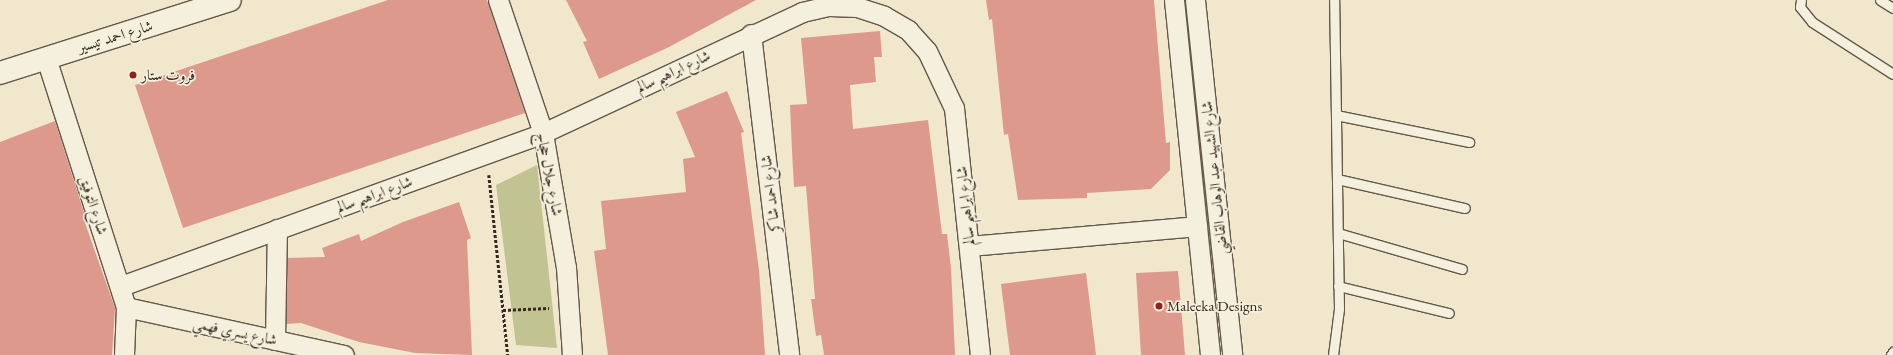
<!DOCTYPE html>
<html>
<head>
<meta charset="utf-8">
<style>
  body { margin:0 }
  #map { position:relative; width:1893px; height:355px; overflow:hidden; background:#f0e7cc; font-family:"EB Garamond",Amiri,serif }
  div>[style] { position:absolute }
  .green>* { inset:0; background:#c2c392 }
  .building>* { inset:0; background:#dc998c }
  .path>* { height:2.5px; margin-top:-1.25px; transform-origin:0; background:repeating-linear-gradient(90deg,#35281e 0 3px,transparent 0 5px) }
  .roads { filter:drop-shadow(1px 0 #64584a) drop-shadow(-1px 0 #64584a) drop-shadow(0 1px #64584a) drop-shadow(0 -1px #64584a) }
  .lane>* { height:9px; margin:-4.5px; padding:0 4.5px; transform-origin:4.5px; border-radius:4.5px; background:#f5efde }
  .street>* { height:19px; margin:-9.5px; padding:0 9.5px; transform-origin:9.5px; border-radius:9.5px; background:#f5efde }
  .secondary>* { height:22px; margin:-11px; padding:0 11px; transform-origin:11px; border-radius:11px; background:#f5efde }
  .dots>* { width:11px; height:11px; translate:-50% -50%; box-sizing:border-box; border:2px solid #f5efde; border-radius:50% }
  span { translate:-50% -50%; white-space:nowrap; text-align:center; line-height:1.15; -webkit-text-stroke:3.5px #f5efde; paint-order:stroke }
  .street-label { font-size:15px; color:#35281e }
  .poi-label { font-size:15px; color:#35281e }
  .left { translate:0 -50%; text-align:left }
</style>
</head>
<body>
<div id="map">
  <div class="green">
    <div style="clip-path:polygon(537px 165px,557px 348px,516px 345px,496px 185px)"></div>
  </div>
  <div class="building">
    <div style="clip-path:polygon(388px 0,487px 0,525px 113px,183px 228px,135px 85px)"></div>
    <div style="clip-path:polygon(566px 0,756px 0,669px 47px,599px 79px,583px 42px,587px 41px)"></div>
    <div style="clip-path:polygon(986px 0,1154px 0,1166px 143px,1170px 142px,1170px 170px,1151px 189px,1087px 193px,1087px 198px,1018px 200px,1008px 134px,1004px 135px,992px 19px,989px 20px)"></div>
    <div style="clip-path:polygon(880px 31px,882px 57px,874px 57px,876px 82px,850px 85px,853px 129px,928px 120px,942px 234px,947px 234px,951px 268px,955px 355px,824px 355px,821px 335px,816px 336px,811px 299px,815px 299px,806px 186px,794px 187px,792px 151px,790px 105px,807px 104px,801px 38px)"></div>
    <div style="clip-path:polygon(727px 91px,744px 132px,741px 133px,759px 270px,765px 355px,608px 355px,594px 251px,606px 249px,601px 201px,686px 192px,683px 159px,695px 157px,676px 112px)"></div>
    <div style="clip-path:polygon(55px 121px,87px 222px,85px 223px,115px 308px,112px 355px,0 355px,0 142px)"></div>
    <div style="clip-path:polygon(459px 202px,471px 238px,467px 240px,472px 355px,415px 353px,359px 342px,301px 323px,286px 324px,287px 258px,325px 257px,322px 248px,359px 234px,361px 241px,403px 222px)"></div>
    <div style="clip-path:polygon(1178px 271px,1185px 355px,1141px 355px,1136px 273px)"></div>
    <div style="clip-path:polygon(1086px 273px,1096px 355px,1010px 355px,1001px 284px)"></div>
  </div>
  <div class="path">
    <div style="left:489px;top:175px;width:181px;rotate:84deg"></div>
    <div style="left:503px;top:310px;width:46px;rotate:-2.5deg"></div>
  </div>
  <div class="roads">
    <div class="lane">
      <div style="left:1801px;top:0;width:7px;rotate:98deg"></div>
      <div style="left:1800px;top:7px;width:19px;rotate:51deg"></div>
      <div style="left:1812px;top:22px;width:96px;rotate:32.7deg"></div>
      <div style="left:1880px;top:0;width:15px;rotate:32deg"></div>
      <div style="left:1336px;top:115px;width:136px;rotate:11.5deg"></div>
      <div style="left:1337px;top:179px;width:131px;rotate:12.8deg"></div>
      <div style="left:1338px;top:233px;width:129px;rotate:16.2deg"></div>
      <div style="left:1338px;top:286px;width:114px;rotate:13.7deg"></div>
      <div style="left:1333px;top:355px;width:46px;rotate:-82.6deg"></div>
      <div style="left:1339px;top:309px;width:309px;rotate:-90.9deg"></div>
      <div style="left:1891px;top:355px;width:4px;rotate:-56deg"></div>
    </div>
    <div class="street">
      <div style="left:498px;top:0;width:140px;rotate:71.3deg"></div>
      <div style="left:543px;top:133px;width:136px;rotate:80.3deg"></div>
      <div style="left:566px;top:267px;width:88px;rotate:86.1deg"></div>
      <div style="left:1174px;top:0;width:357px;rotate:84.2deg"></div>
      <div style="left:1195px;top:0;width:357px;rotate:84deg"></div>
      <div style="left:751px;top:34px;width:323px;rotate:83.2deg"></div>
      <div style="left:46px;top:58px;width:262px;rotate:72.2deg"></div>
      <div style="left:126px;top:307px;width:48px;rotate:92.4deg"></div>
      <div style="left:970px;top:246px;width:228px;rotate:-5deg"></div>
      <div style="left:121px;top:286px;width:449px;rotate:-19.9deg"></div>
      <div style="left:543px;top:133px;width:286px;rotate:-25deg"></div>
      <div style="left:802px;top:12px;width:28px;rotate:-13deg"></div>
      <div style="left:829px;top:6px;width:28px;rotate:2deg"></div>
      <div style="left:857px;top:7px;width:28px;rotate:18deg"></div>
      <div style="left:884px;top:16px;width:28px;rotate:30deg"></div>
      <div style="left:908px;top:30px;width:28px;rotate:48deg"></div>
      <div style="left:927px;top:51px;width:63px;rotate:64.7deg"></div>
      <div style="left:954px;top:108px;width:248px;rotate:84deg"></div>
      <div style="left:126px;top:307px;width:223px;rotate:12.4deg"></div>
      <div style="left:275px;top:340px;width:111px;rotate:-89deg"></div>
    </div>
    <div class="secondary">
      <div style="left:0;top:73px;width:241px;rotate:-17.6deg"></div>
    </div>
  </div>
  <div class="dots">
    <div style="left:133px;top:75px;background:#8f2418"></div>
    <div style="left:1159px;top:306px;background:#8f2418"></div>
  </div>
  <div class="street-label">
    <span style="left:115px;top:36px;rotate:-17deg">شارع احمد تيسير</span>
    <span style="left:673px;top:71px;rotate:-25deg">شارع ابراهيم سالم</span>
    <span style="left:550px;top:174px;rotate:79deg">شارع جلال حجاج</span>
    <span style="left:1214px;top:178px;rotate:-96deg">شارع الشهيد عبد الوهاب القاضي</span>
    <span style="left:374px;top:194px;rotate:-20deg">شارع ابراهيم سالم</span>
    <span style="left:770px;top:194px;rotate:-97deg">شارع احمد شاكر</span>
    <span style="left:94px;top:205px;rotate:72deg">شارع التوفيق</span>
    <span style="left:965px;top:206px;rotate:-96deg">شارع ابراهيم سالم</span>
    <span style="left:235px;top:331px;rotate:12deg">شارع يسري فهمي</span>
  </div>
  <div class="poi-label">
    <span class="left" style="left:141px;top:75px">فروت ستار</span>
    <span class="left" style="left:1167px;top:306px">Maleeka Designs</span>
  </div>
</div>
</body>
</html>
